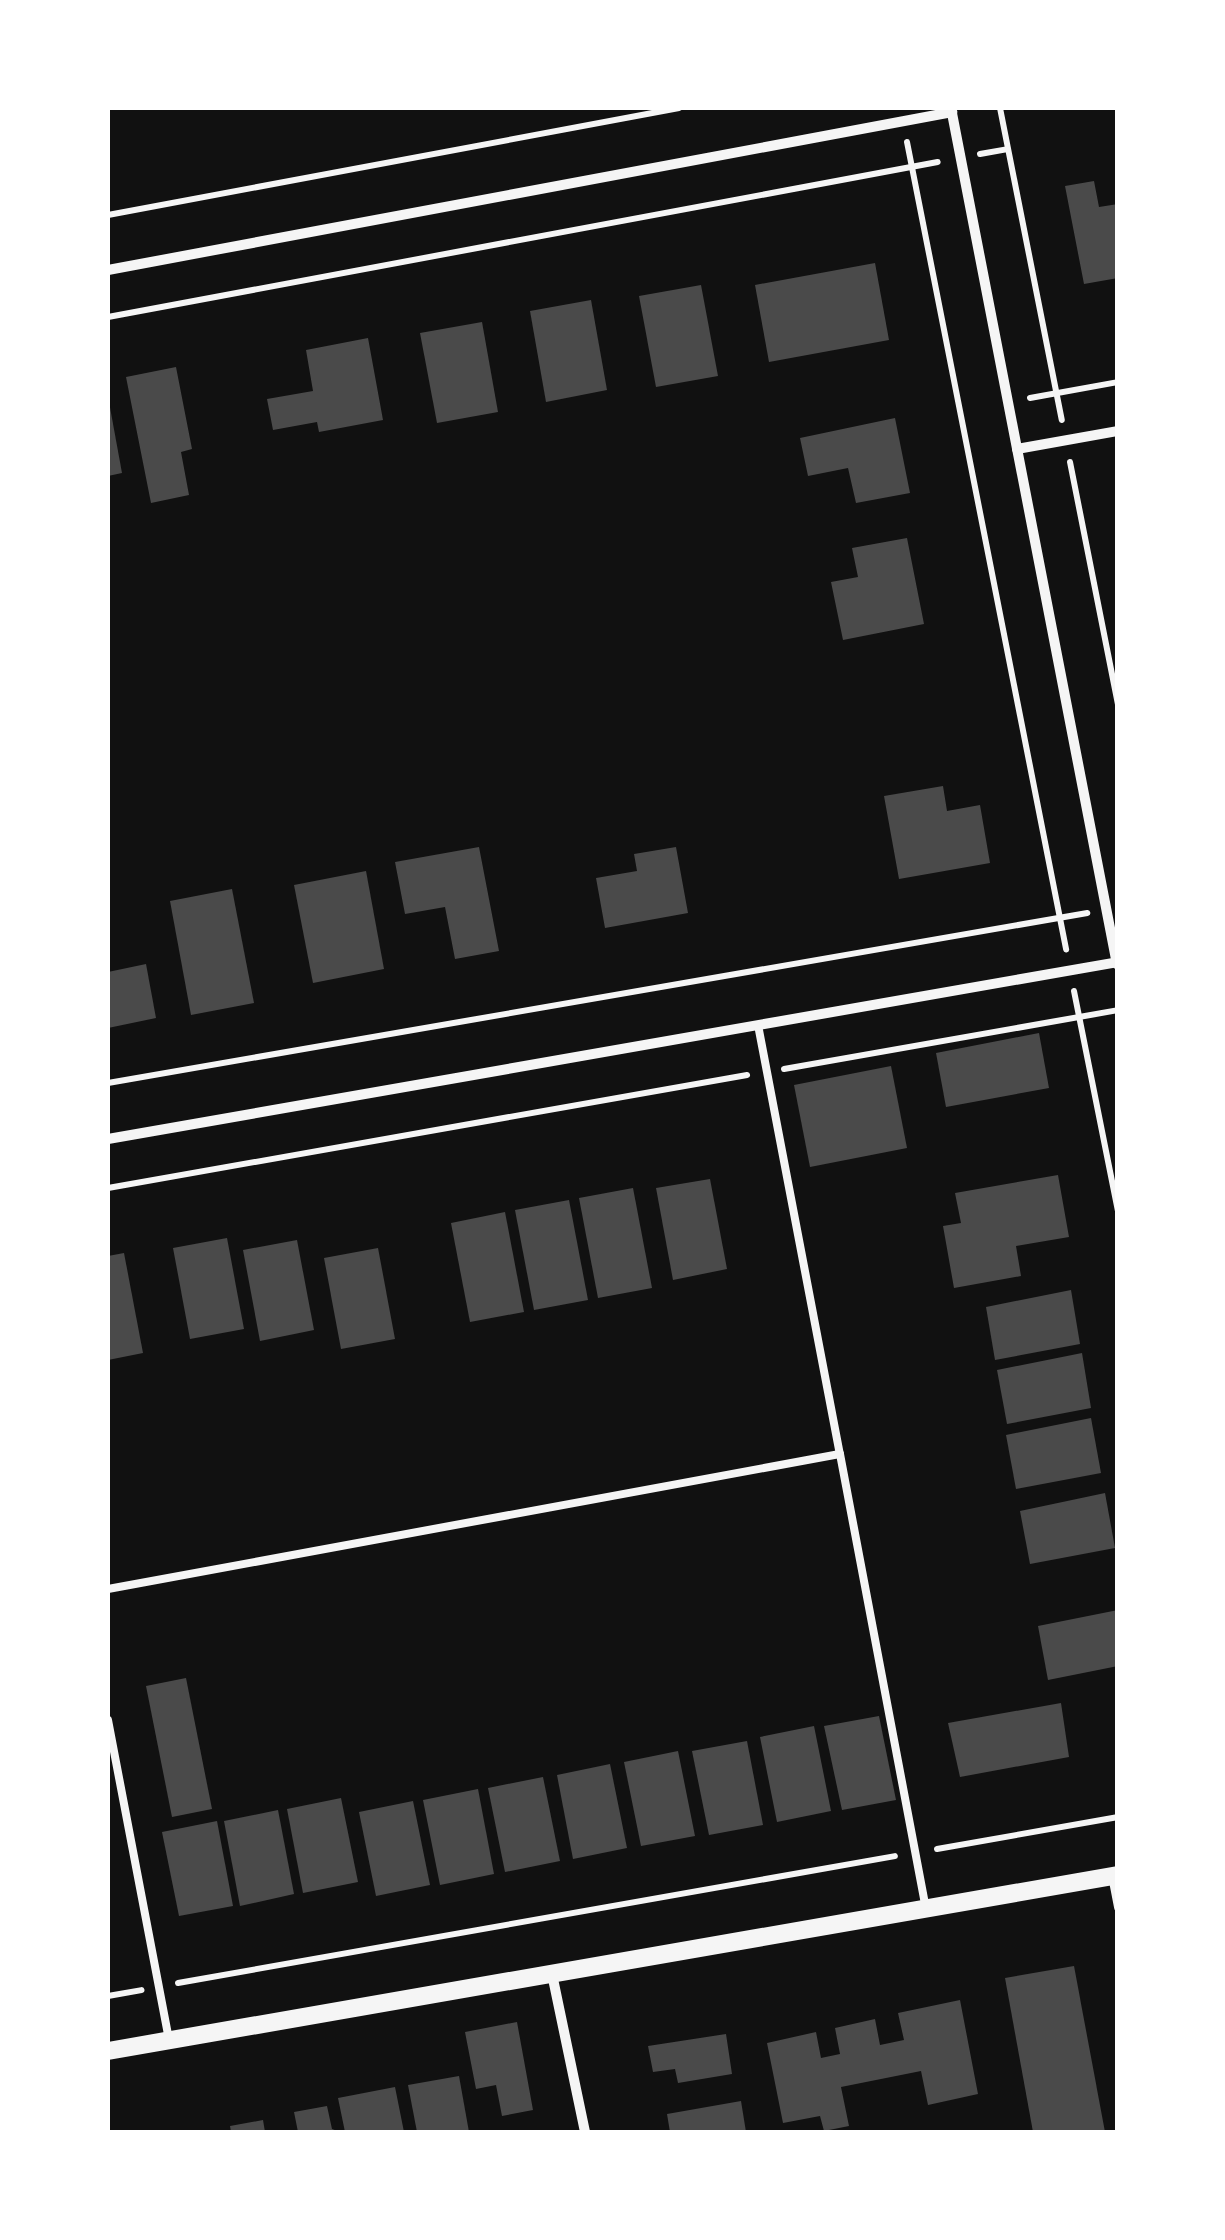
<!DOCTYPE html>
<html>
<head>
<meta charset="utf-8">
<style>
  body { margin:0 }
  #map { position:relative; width:1225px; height:2240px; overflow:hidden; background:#111; font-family:Signika,sans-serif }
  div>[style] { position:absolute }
  .building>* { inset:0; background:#4a4a4a }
  .path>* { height:6px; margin:-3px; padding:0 3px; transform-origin:3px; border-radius:3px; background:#f5f5f5 }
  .service>* { height:8px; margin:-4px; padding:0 4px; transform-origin:4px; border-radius:4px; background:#f5f5f5 }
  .minor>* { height:10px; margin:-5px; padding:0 5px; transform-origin:5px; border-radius:5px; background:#f5f5f5 }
  .tertiary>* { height:18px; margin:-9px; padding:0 9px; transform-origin:9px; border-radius:9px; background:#f5f5f5 }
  span { translate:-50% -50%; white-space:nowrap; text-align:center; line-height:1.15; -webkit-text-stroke:8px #fff; paint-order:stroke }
  .frame { position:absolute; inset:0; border:110px solid #fff; pointer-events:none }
</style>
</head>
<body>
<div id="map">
  <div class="building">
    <div style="clip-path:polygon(1094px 181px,1099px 207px,1118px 204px,1118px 278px,1084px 284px,1065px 186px)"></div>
    <div style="clip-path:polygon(875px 263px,889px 340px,769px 362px,755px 285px)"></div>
    <div style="clip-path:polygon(701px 285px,718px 376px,656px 387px,639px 296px)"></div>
    <div style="clip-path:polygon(591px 300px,607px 390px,546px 402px,530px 311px)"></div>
    <div style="clip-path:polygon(482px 322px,498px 412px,437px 423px,420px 333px)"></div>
    <div style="clip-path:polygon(368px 338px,383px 420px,319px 432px,317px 422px,273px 430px,267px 399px,313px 391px,306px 350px)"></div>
    <div style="clip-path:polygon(176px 367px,192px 449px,181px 452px,189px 495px,151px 503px,126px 377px)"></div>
    <div style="clip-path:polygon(109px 402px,122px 473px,108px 476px,108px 403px)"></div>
    <div style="clip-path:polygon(895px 418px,910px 493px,856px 503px,848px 468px,808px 476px,800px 438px)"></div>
    <div style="clip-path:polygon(907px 538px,924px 624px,843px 640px,831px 582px,858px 577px,852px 548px)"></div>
    <div style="clip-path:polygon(943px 786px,947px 811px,980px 805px,990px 863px,899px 879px,884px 796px)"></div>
    <div style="clip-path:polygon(479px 847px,499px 951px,455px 959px,445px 907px,405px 914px,395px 862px)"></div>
    <div style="clip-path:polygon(676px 847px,688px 913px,605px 928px,596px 878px,637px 871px,634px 854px)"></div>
    <div style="clip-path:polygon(366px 871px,384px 969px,313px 983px,294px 885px)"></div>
    <div style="clip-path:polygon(232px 889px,254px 1003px,191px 1015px,170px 901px)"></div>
    <div style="clip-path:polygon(146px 964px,156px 1018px,108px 1028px,108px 972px)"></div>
    <div style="clip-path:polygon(1039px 1033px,1049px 1088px,946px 1107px,936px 1053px)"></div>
    <div style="clip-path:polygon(891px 1066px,907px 1148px,810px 1167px,794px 1085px)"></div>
    <div style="clip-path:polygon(1058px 1175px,1069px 1237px,1016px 1246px,1021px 1276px,954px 1288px,943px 1226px,961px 1223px,955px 1193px)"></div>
    <div style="clip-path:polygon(710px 1179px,727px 1269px,673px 1280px,656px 1188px)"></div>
    <div style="clip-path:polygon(633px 1188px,652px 1288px,598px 1298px,579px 1198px)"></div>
    <div style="clip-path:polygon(569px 1200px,588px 1300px,534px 1310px,515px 1210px)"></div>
    <div style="clip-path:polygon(505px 1212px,524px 1312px,470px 1322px,451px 1223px)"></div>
    <div style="clip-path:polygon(227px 1238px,244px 1329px,190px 1339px,173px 1248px)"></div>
    <div style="clip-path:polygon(297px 1240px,314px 1330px,260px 1341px,243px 1250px)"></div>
    <div style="clip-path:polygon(378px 1248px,395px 1339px,341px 1349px,324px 1258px)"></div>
    <div style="clip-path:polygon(124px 1253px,143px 1353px,108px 1360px,108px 1256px)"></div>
    <div style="clip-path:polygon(1071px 1290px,1080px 1344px,995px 1360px,986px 1307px)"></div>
    <div style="clip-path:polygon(1082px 1353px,1091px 1408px,1007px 1424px,997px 1370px)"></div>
    <div style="clip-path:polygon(1091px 1418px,1101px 1473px,1016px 1489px,1006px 1435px)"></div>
    <div style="clip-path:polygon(1105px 1493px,1115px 1548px,1030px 1564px,1020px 1511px)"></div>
    <div style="clip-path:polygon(1118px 1610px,1118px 1666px,1048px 1680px,1038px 1626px)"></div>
    <div style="clip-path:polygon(186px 1678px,212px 1809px,172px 1817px,146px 1686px)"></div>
    <div style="clip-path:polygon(1061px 1703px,1069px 1757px,960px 1777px,948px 1723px)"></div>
    <div style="clip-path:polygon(879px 1716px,896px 1800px,842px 1810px,824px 1726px)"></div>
    <div style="clip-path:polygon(814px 1726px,831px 1811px,777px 1822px,760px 1737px)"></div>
    <div style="clip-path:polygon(747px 1741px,763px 1825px,709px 1835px,692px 1751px)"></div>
    <div style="clip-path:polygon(678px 1751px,695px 1836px,641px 1846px,624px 1762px)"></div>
    <div style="clip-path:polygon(610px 1764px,627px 1848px,573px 1859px,557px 1775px)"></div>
    <div style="clip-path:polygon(543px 1777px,560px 1861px,505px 1872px,488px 1788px)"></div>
    <div style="clip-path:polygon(478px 1789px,494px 1874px,440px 1885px,423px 1800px)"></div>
    <div style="clip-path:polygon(341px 1798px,358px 1882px,303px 1893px,287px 1809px)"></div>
    <div style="clip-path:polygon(413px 1801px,430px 1885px,376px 1896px,359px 1812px)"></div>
    <div style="clip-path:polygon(278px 1810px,294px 1894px,240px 1906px,224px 1821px)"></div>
    <div style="clip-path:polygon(217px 1821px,233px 1906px,179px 1916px,162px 1832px)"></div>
    <div style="clip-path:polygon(1074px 1966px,1105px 2132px,1033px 2132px,1005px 1978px)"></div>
    <div style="clip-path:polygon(960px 2000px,978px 2094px,928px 2105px,921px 2071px,841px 2087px,849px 2126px,824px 2131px,820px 2116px,783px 2123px,767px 2043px,816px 2032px,821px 2058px,840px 2054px,835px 2028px,875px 2019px,880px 2045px,904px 2040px,898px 2013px)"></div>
    <div style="clip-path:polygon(517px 2022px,533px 2110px,502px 2116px,496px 2085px,476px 2089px,465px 2032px)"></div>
    <div style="clip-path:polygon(726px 2034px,732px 2074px,678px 2083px,675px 2069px,653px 2072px,648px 2046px)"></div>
    <div style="clip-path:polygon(459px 2076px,469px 2132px,417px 2132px,408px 2085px)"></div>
    <div style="clip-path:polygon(395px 2087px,404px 2132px,345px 2132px,338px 2098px)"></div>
    <div style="clip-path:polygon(741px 2101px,746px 2132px,670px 2132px,667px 2114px)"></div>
    <div style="clip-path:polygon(327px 2106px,332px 2129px,340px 2132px,298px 2132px,294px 2112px)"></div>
    <div style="clip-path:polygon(263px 2120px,265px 2132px,231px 2132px,230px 2126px)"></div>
  </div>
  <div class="path">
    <div style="left:1000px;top:108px;width:318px;rotate:78.8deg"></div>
    <div style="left:907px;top:142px;width:823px;rotate:78.85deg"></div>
    <div style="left:980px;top:154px;width:28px;rotate:-10deg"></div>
    <div style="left:108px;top:215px;width:581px;rotate:-10.61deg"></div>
    <div style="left:108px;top:317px;width:844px;rotate:-10.58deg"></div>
    <div style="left:1030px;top:398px;width:89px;rotate:-10.3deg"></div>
    <div style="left:1070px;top:462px;width:247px;rotate:78.8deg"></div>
    <div style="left:1074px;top:991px;width:224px;rotate:78.7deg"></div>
    <div style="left:784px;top:1069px;width:339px;rotate:-10deg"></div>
    <div style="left:108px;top:1083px;width:994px;rotate:-9.85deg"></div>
    <div style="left:108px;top:1188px;width:649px;rotate:-10.03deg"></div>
    <div style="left:937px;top:1849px;width:184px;rotate:-10deg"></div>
    <div style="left:178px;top:1983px;width:728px;rotate:-10.04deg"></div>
    <div style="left:108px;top:1996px;width:34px;rotate:-10deg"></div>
  </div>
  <div class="service">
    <div style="left:758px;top:1025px;width:437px;rotate:79.2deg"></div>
    <div style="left:108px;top:1589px;width:744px;rotate:-10.45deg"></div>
    <div style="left:840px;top:1454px;width:463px;rotate:79.3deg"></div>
    <div style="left:108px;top:1720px;width:326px;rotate:79.2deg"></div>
    <div style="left:1112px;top:1876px;width:32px;rotate:79deg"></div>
  </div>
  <div class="minor">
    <div style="left:951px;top:108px;width:872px;rotate:79.03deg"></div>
    <div style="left:108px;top:270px;width:859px;rotate:-10.6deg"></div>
    <div style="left:1017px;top:449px;width:103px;rotate:-10.1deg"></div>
    <div style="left:108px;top:1139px;width:1025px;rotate:-9.94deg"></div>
    <div style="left:552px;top:1974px;width:161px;rotate:78.2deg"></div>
  </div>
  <div class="tertiary">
    <div style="left:108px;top:2051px;width:1025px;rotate:-9.88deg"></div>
  </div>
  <div class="frame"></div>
</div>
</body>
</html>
